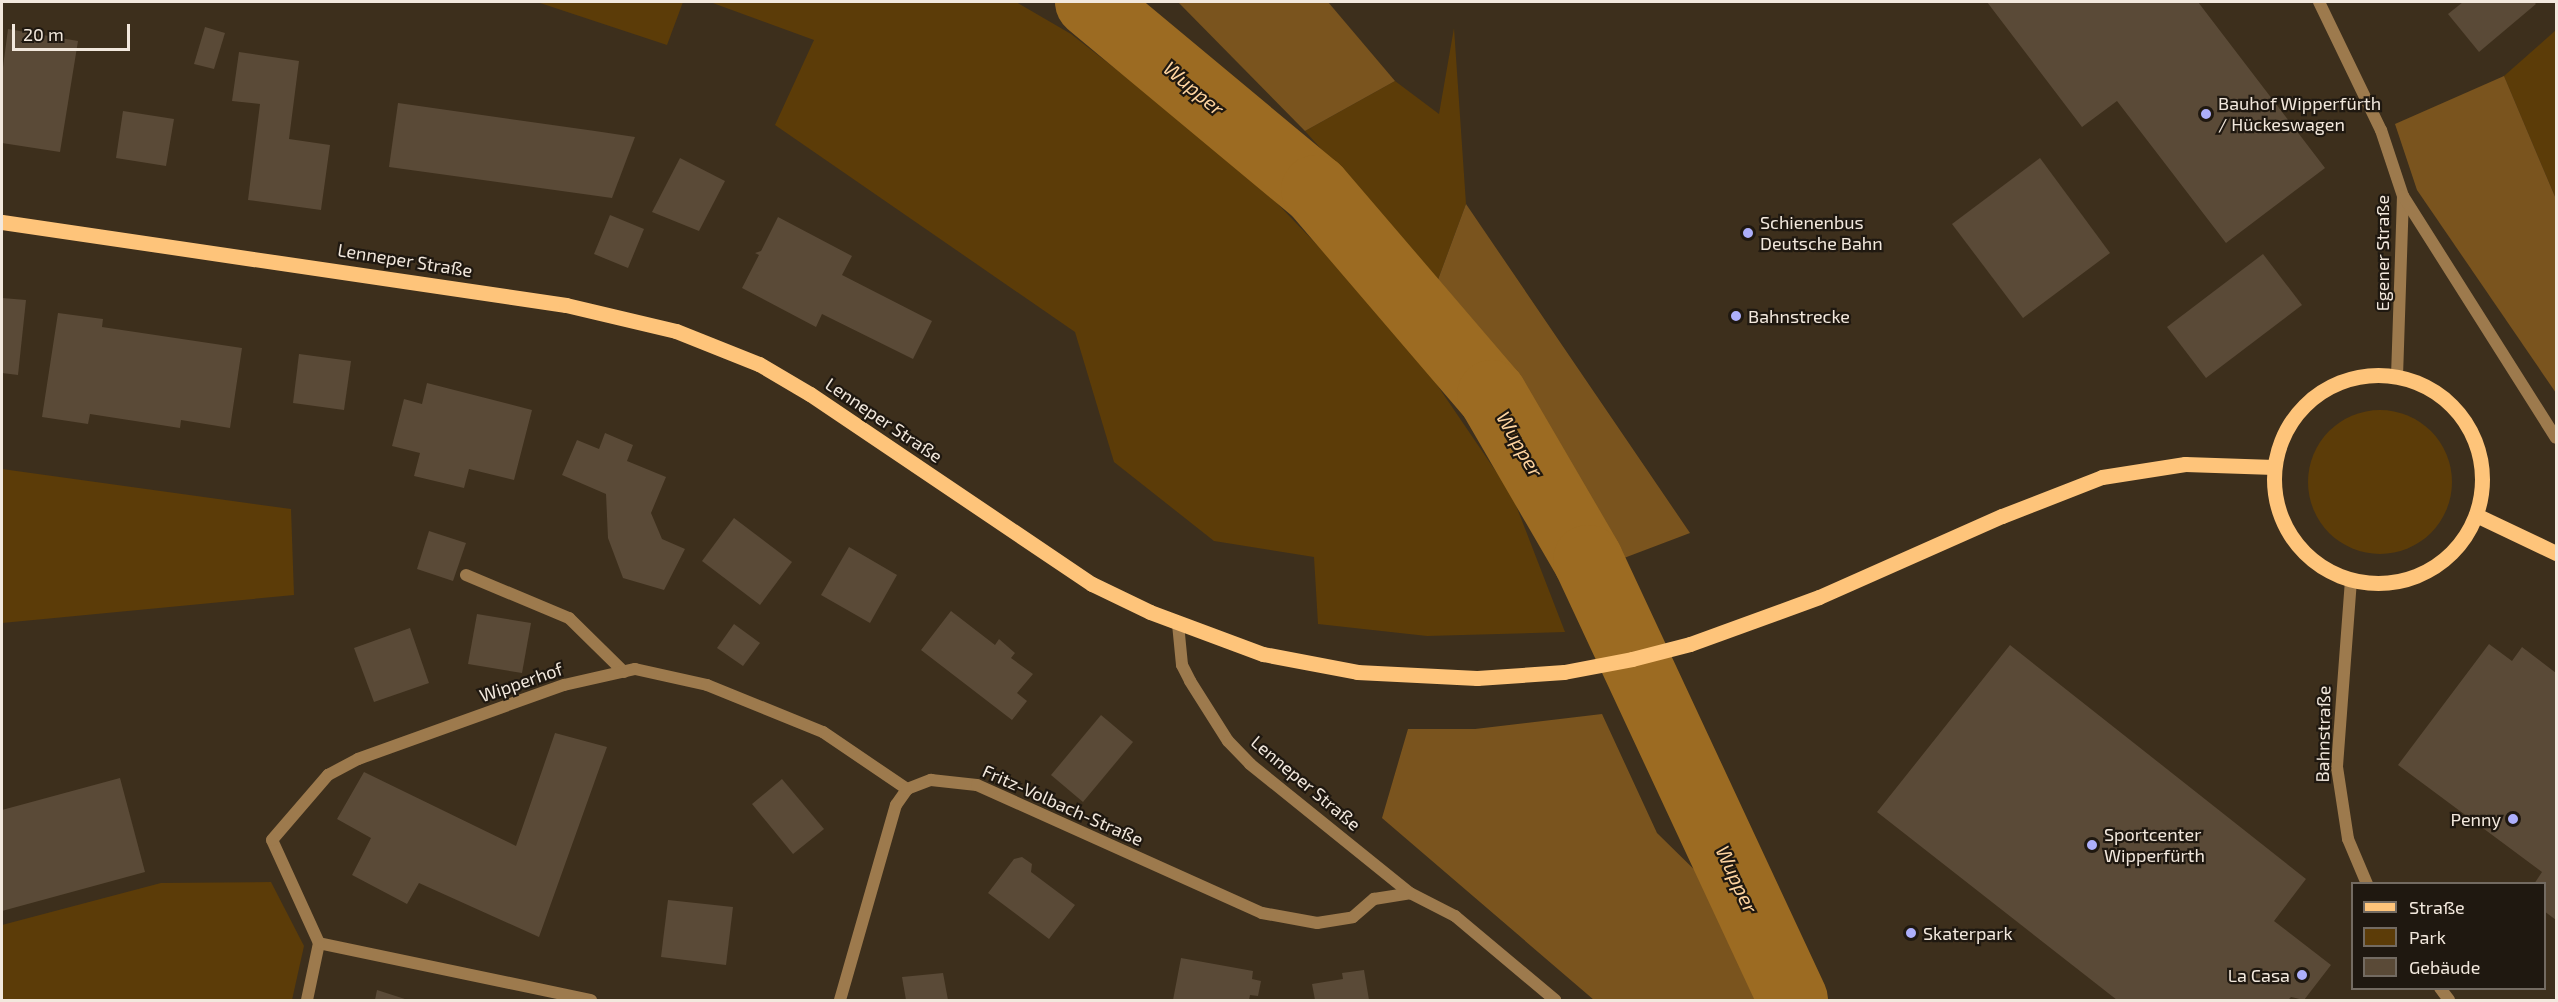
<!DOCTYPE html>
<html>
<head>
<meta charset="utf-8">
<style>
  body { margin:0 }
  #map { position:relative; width:2558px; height:1002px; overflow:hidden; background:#3d2f1c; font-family:"Exo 2",sans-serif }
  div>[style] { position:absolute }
  .green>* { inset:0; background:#5c3c08 }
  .round { border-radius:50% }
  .forest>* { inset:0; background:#7a541e }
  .river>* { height:70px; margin:-35px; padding:0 35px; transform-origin:35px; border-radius:35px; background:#9c6b22 }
  .building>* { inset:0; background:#5a4a37 }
  .service>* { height:12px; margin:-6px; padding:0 6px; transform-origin:6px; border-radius:6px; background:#9d7a4d }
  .minor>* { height:12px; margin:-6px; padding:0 6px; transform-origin:6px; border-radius:6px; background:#9d7a4d }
  .tertiary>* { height:12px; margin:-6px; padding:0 6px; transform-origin:6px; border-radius:6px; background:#9d7a4d }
  .primary>* { height:15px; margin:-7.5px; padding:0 7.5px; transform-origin:7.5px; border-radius:7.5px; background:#fec47a }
  .primary>.ring { margin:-7.5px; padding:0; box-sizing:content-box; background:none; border:15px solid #fec47a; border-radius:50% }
  .dots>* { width:16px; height:16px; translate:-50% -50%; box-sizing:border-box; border:3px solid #1f1810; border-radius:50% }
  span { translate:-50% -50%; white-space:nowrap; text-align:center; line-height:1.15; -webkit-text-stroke:4.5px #1f1810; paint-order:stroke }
  .poi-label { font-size:18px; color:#f2e8dd }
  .left { translate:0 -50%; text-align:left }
  .right { translate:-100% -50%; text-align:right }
  .street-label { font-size:18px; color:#f2e8dd }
  .water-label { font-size:20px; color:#fed4a0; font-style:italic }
  .frame { position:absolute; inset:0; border:3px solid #f2e8dd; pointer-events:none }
  .legend { position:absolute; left:2351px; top:882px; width:195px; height:108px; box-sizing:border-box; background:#1f1810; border:2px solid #736b62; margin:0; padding:8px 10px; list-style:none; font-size:18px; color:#f2e8dd }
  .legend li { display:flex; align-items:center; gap:12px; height:30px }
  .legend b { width:30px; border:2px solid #736b62 }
  .scale { position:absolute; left:12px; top:24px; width:118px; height:27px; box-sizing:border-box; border:3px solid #f2e8dd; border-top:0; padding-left:8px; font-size:18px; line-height:21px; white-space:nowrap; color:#f2e8dd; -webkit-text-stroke:4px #1f1810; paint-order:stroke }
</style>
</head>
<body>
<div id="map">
  <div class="green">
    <div style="clip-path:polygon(537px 2px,683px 2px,667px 45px)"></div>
    <div style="clip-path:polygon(710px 2px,1016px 2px,1071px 34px,1245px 170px,1401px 332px,1512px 495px,1565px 632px,1427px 636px,1318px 624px,1314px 557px,1214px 541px,1114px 462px,1075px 332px,775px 125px,814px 40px)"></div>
    <div style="clip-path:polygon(1454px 28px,1466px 204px,1436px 285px,1386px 221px,1305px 131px,1395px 81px,1439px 114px)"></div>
    <div style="clip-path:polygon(2556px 30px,2556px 199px,2504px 76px)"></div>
    <div class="round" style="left:2308px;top:410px;width:144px;height:144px"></div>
    <div style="clip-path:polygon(2px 469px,291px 509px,294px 595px,2px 623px)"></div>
    <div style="clip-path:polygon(271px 882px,304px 946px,292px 1000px,2px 1000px,2px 925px,161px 883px)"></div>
  </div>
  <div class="forest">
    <div style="clip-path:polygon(1178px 2px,1328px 2px,1395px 81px,1305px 131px)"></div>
    <div style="clip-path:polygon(2504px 76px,2556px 199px,2556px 393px,2417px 190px,2395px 124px)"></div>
    <div style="clip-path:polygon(1466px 204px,1690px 533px,1624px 558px,1575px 480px,1436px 285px)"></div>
    <div style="clip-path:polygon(1602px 714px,1657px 833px,1827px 1000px,1594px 1000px,1382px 818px,1408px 729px,1475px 729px)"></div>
  </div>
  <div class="river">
    <div style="left:1090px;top:2px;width:294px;rotate:39.8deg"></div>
    <div style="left:1316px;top:190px;width:270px;rotate:49.4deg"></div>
    <div style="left:1492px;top:395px;width:191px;rotate:59.8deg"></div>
    <div style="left:1588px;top:560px;width:485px;rotate:65deg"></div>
  </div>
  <div class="building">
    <div style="clip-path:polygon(1987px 2px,2198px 2px,2325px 168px,2226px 243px,2117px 101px,2082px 127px)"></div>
    <div style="clip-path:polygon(2463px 2px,2534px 2px,2536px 4px,2479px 52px,2448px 14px)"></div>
    <div style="clip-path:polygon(205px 27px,225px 33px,214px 69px,194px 64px)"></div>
    <div style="clip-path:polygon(8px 29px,78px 41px,60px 152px,2px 143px,2px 75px)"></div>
    <div style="clip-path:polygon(239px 52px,299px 61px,289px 139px,330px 145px,321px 210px,248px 200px,260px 104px,232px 101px)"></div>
    <div style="clip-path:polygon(398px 103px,595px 131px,635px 137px,612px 198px,389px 167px)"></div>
    <div style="clip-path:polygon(123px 111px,174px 119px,166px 166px,116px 158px)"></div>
    <div style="clip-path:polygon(680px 158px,725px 181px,699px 231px,652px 212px)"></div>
    <div style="clip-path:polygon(2040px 158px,2110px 253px,2023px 318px,1952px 224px)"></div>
    <div style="clip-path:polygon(610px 215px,644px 229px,628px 268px,594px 254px)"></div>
    <div style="clip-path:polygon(778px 217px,852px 256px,842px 275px,932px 321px,913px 359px,822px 314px,816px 327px,742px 288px,759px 255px,755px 253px,761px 251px)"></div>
    <div style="clip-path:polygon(2263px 254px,2302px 305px,2206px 378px,2167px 327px)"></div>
    <div style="clip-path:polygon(2px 298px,26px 300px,18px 375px,2px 373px)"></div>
    <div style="clip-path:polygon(58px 313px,103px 319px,102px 327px,242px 348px,230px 428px,181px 420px,180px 428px,90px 414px,88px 424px,42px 417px)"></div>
    <div style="clip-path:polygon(299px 354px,351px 361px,344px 410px,293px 403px)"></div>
    <div style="clip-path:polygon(427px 383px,532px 410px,514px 480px,469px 469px,464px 488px,414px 476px,420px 453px,392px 446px,404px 399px,422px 404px)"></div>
    <div style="clip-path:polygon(605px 433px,633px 445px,627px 461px,666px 477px,651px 513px,662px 539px,685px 549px,664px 590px,623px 578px,608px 538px,606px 494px,562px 475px,577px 440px,599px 449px)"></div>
    <div style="clip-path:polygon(734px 518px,792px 562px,760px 605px,702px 561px)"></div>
    <div style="clip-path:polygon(429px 531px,466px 543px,453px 581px,417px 569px)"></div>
    <div style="clip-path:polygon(849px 547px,897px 575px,870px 623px,821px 595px)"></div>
    <div style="clip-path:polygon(951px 611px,995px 645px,999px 639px,1015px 653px,1011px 658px,1033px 674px,1017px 693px,1027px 701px,1012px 720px,921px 650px)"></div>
    <div style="clip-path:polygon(477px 614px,531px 623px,522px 673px,468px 664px)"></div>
    <div style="clip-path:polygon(734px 624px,760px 643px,743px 666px,717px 648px)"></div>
    <div style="clip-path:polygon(410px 628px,429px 683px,374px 702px,354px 648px)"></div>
    <div style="clip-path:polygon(2489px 644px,2512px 661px,2522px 647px,2556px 673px,2556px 920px,2544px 911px,2544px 884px,2534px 884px,2542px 872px,2398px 765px)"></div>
    <div style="clip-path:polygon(2010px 645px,2306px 879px,2274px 921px,2331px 965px,2304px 1000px,2291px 997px,2288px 1000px,2117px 1000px,1877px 812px)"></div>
    <div style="clip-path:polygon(1101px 715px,1133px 742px,1083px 802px,1051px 775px)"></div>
    <div style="clip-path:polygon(555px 733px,607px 747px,539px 937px,419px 883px,407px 904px,352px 875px,371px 838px,337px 819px,364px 772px,516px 846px)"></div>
    <div style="clip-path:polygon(120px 778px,145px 872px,2px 911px,2px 810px)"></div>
    <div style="clip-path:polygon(782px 779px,824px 829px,793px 854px,752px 804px)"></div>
    <div style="clip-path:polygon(1022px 857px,1032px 864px,1031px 872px,1075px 905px,1049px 939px,988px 893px,1014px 859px)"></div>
    <div style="clip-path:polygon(668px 900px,733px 907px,726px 965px,661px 957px)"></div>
    <div style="clip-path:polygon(1181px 958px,1253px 971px,1252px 979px,1261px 981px,1258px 996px,1250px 995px,1249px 1000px,1173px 1000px)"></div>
    <div style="clip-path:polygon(1364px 970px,1369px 1000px,1315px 1000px,1312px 984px,1343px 979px,1342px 973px)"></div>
    <div style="clip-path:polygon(943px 973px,948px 1000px,906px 1000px,902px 977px)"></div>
    <div style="clip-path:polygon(377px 990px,408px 1000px,375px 1000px)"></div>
  </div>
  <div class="service">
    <div style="left:466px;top:575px;width:112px;rotate:22.7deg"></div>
    <div style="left:569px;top:618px;width:77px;rotate:44.5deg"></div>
  </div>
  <div class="minor">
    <div style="left:2351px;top:580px;width:188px;rotate:94.3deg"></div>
    <div style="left:2337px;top:767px;width:73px;rotate:81.3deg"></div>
    <div style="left:2348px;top:839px;width:49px;rotate:67.1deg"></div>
    <div style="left:1178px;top:624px;width:41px;rotate:84.4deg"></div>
    <div style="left:1182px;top:665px;width:18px;rotate:63deg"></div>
    <div style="left:1190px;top:681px;width:71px;rotate:57.7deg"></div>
    <div style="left:1228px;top:741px;width:32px;rotate:46deg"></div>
    <div style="left:1250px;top:764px;width:206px;rotate:38.9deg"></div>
    <div style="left:1410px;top:893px;width:51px;rotate:27.1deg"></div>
    <div style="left:1455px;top:916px;width:131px;rotate:40deg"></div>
    <div style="left:2440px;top:988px;width:15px;rotate:53deg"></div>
    <div style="left:307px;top:1000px;width:58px;rotate:-78.1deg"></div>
    <div style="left:591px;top:1000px;width:278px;rotate:-168.2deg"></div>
    <div style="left:319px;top:943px;width:113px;rotate:-114.5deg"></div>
    <div style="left:272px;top:840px;width:86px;rotate:-49.3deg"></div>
    <div style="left:328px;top:775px;width:34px;rotate:-28deg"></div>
    <div style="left:358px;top:759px;width:219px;rotate:-19.8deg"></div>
    <div style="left:564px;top:685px;width:73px;rotate:-12.7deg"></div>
    <div style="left:635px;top:669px;width:74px;rotate:12.5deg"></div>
    <div style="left:707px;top:685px;width:125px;rotate:22.1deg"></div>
    <div style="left:823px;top:732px;width:102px;rotate:34.2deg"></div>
    <div style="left:840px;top:1000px;width:203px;rotate:-74deg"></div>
    <div style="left:896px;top:805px;width:19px;rotate:-55deg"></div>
    <div style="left:907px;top:789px;width:26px;rotate:-21deg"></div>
    <div style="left:931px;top:780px;width:46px;rotate:6.2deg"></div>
    <div style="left:977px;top:785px;width:312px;rotate:24.2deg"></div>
    <div style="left:1262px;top:913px;width:56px;rotate:10.3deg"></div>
    <div style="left:1317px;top:923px;width:36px;rotate:-9deg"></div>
    <div style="left:1353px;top:917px;width:28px;rotate:-41deg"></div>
    <div style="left:1374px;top:899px;width:36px;rotate:-9deg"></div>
  </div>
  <div class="tertiary">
    <div style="left:2319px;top:2px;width:142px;rotate:64.2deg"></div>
    <div style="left:2381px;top:130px;width:70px;rotate:71.6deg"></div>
    <div style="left:2403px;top:196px;width:180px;rotate:91.9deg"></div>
    <div style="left:2403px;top:196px;width:286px;rotate:57.7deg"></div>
  </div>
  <div class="primary">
    <div style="left:2px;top:222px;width:570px;rotate:8.37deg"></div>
    <div style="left:566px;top:305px;width:113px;rotate:13.3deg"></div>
    <div style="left:676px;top:331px;width:89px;rotate:21.7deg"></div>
    <div style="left:759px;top:364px;width:59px;rotate:30.5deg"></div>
    <div style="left:810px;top:394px;width:340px;rotate:34deg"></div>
    <div style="left:1092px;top:584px;width:64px;rotate:25.8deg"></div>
    <div style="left:1150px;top:612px;width:121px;rotate:20.4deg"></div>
    <div style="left:1263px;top:654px;width:96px;rotate:10.8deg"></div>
    <div style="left:1357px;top:672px;width:120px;rotate:2.9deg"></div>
    <div style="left:1477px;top:678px;width:87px;rotate:-3.9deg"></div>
    <div style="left:1564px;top:672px;width:69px;rotate:-10.8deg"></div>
    <div style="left:1632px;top:659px;width:60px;rotate:-14.5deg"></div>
    <div style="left:1690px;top:644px;width:137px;rotate:-20deg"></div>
    <div style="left:1819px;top:597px;width:200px;rotate:-23.9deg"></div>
    <div style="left:2002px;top:516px;width:107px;rotate:-21.3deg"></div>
    <div style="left:2102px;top:477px;width:84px;rotate:-8.9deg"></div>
    <div style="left:2185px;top:464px;width:89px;rotate:1.9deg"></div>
    <div class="ring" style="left:2274px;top:375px;width:193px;height:193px"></div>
    <div style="left:2476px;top:515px;width:89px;rotate:25.4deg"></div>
  </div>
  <div class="dots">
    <div style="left:2206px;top:114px;background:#adaffb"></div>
    <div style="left:1748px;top:233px;background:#adaffb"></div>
    <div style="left:1736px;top:316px;background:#adaffb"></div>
    <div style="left:2513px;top:819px;background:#adaffb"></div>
    <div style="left:2092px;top:845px;background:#adaffb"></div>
    <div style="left:1911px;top:933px;background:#adaffb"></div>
    <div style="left:2302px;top:975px;background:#adaffb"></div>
  </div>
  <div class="poi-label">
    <span class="left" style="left:2218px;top:114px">Bauhof Wipperfürth<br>/ Hückeswagen</span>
    <span class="left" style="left:1760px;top:233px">Schienenbus<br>Deutsche Bahn</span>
    <span class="left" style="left:1748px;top:316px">Bahnstrecke</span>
    <span class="right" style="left:2501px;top:819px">Penny</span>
    <span class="left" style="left:2104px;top:845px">Sportcenter<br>Wipperfürth</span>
    <span class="left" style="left:1923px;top:933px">Skaterpark</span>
    <span class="right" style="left:2290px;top:975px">La Casa</span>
  </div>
  <div class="street-label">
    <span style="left:2382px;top:253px;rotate:-90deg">Egener Straße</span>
    <span style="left:405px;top:260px;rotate:9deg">Lenneper Straße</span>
    <span style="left:884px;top:420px;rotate:34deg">Lenneper Straße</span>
    <span style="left:521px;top:682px;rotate:-19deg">Wipperhof</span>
    <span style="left:2323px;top:734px;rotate:-89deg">Bahnstraße</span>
    <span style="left:1306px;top:783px;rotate:40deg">Lenneper Straße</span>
    <span style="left:1063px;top:805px;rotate:24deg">Fritz-Volbach-Straße</span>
  </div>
  <div class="water-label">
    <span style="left:1194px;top:88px;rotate:40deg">Wupper</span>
    <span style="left:1520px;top:444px;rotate:60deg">Wupper</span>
    <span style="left:1737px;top:879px;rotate:65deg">Wupper</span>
  </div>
  <div class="frame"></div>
  <ul class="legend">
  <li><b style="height:8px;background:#fec47a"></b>Straße</li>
  <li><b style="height:16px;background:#5c3c08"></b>Park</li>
  <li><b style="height:16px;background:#5a4a37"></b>Gebäude</li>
  </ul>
  <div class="scale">20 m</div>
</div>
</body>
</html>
